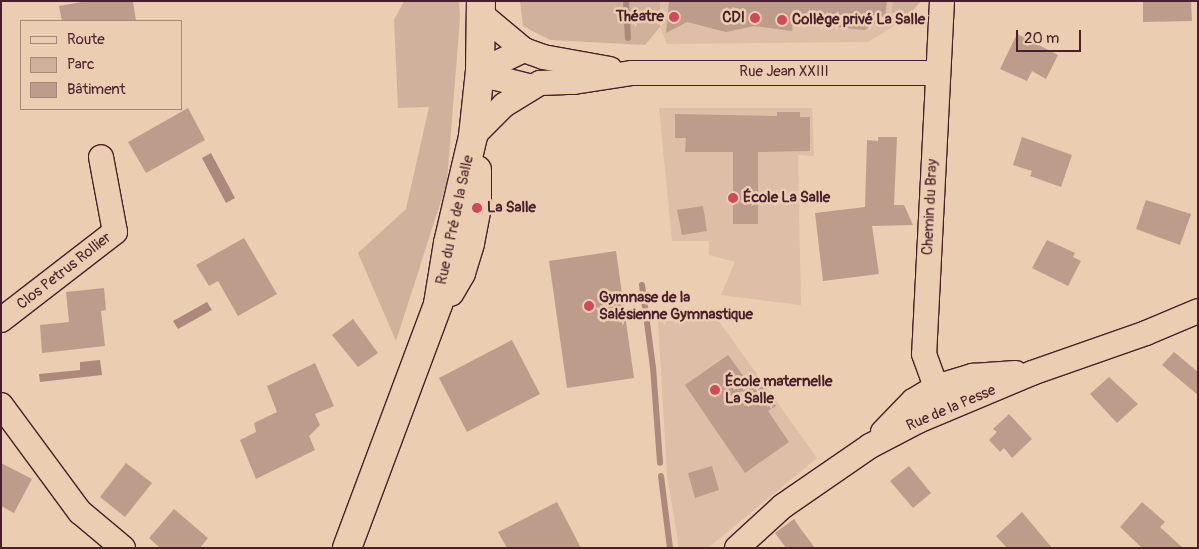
<!DOCTYPE html>
<html>
<head>
<meta charset="utf-8">
<style>
  body { margin:0 }
  #map { position:relative; width:1199px; height:549px; overflow:hidden; background:#ebcdb1; font-family:Pangolin,sans-serif }
  div>[style] { position:absolute }
  .built>* { inset:0; background:#debea6 }
  .green>* { inset:0; background:#d0b19b }
  .water>* { inset:0; background:#ac897c }
  .stream>* { height:6px; margin:-3px; padding:0 3px; transform-origin:3px; border-radius:3px; background:#ac897c }
  .building>* { inset:0; background:#be9c8c }
  .roads { filter:drop-shadow(1px 0 #4a1f2b) drop-shadow(-1px 0 #4a1f2b) drop-shadow(0 1px #4a1f2b) drop-shadow(0 -1px #4a1f2b) }
  .minor>* { height:24px; margin:-12px; padding:0 12px; transform-origin:12px; border-radius:12px; background:#ebcdb1 }
  .secondary>* { height:28px; margin:-14px; padding:0 14px; transform-origin:14px; border-radius:14px; background:#ebcdb1 }
  .dots>* { width:14px; height:14px; translate:-50% -50%; box-sizing:border-box; border:2px solid #ebcdb1; border-radius:50% }
  span { translate:-50% -50%; white-space:nowrap; text-align:center; line-height:1.15; -webkit-text-stroke:5px #ebcdb1; paint-order:stroke }
  .poi-label { font-size:15px; color:#4a1f2b; font-weight:700 }
  .right { translate:-100% -50%; text-align:right }
  .left { translate:0 -50%; text-align:left }
  .street-label { font-size:15px; color:#4a1f2b }
  .frame { position:absolute; inset:0; border:2px solid #4a1f2b; pointer-events:none }
  .legend { position:absolute; left:20px; top:20px; width:162px; height:90px; box-sizing:border-box; background:#ebcdb1; border:1px solid #ab877b; margin:0; padding:6px 9px; list-style:none; font-size:15px; color:#4a1f2b }
  .legend li { display:flex; align-items:center; gap:10px; height:25px }
  .legend b { width:25px; border:1px solid #ab877b }
  .scale { position:absolute; left:1016px; top:30px; width:65px; height:22px; box-sizing:border-box; border:2px solid #4a1f2b; border-top:0; padding-left:6px; font-size:15px; line-height:18px; white-space:nowrap; color:#4a1f2b; -webkit-text-stroke:4px #ebcdb1; paint-order:stroke }
</style>
</head>
<body>
<div id="map">
  <div class="built">
    <div style="clip-path:polygon(660px 1px,921px 1px,910px 16px,868px 42px,667px 44px,660px 27px)"></div>
    <div style="clip-path:polygon(659px 108px,812px 108px,814px 156px,798px 155px,801px 305px,721px 295px,735px 262px,709px 255px,709px 241px,672px 241px)"></div>
    <div style="clip-path:polygon(718px 320px,817px 458px,708px 548px,679px 548px,667px 475px,658px 321px)"></div>
  </div>
  <div class="green">
    <div style="clip-path:polygon(404px 1px,459px 1px,460px 18px,447px 182px,396px 341px,358px 253px,406px 209px,429px 107px,398px 108px,394px 20px)"></div>
    <div style="clip-path:polygon(520px 1px,660px 1px,660px 27px,645px 45px,550px 40px,523px 26px)"></div>
    <div style="clip-path:polygon(893px 1px,921px 1px,899px 25px,890px 23px)"></div>
  </div>
  <div class="water">
    <div style="clip-path:polygon(211px 153px,235px 198px,226px 203px,202px 158px)"></div>
    <div style="clip-path:polygon(207px 302px,212px 310px,178px 329px,173px 321px)"></div>
    <div style="clip-path:polygon(100px 360px,102px 375px,40px 382px,39px 374px,80px 370px,80px 362px)"></div>
  </div>
  <div class="stream">
    <div style="left:626px;top:1px;width:37px;rotate:87deg"></div>
    <div style="left:642px;top:285px;width:83px;rotate:82.4deg"></div>
    <div style="left:653px;top:367px;width:96px;rotate:85.8deg"></div>
    <div style="left:661px;top:476px;width:73px;rotate:82.9deg"></div>
  </div>
  <div class="building">
    <div style="clip-path:polygon(87px 1px,133px 1px,136px 21px,62px 21px,59px 6px)"></div>
    <div style="clip-path:polygon(669px 1px,887px 1px,885px 18px,864px 30px,793px 22px,792px 31px,754px 26px,726px 32px,687px 22px,666px 33px)"></div>
    <div style="clip-path:polygon(1143px 1px,1191px 1px,1192px 21px,1143px 22px)"></div>
    <div style="clip-path:polygon(1017px 34px,1058px 55px,1046px 79px,1032px 71px,1027px 81px,1000px 69px)"></div>
    <div style="clip-path:polygon(188px 108px,205px 140px,146px 173px,128px 142px)"></div>
    <div style="clip-path:polygon(777px 112px,800px 112px,800px 117px,810px 117px,810px 151px,758px 152px,758px 224px,733px 224px,733px 152px,685px 152px,686px 138px,675px 138px,675px 114px,777px 116px)"></div>
    <div style="clip-path:polygon(878px 137px,897px 137px,894px 205px,904px 205px,913px 225px,872px 226px,879px 274px,823px 281px,815px 213px,865px 207px,867px 140px,878px 141px)"></div>
    <div style="clip-path:polygon(1022px 137px,1072px 155px,1061px 187px,1030px 176px,1032px 171px,1013px 165px)"></div>
    <div style="clip-path:polygon(1146px 200px,1191px 214px,1180px 245px,1136px 229px)"></div>
    <div style="clip-path:polygon(703px 206px,707px 231px,682px 235px,677px 210px)"></div>
    <div style="clip-path:polygon(244px 238px,277px 294px,238px 316px,218px 281px,209px 286px,196px 265px)"></div>
    <div style="clip-path:polygon(1047px 240px,1075px 253px,1073px 257px,1081px 261px,1068px 286px,1032px 268px)"></div>
    <div style="clip-path:polygon(616px 251px,634px 378px,567px 388px,549px 261px)"></div>
    <div style="clip-path:polygon(104px 288px,106px 310px,101px 311px,105px 346px,42px 353px,40px 325px,69px 322px,66px 292px)"></div>
    <div style="clip-path:polygon(353px 319px,378px 353px,358px 367px,332px 335px)"></div>
    <div style="clip-path:polygon(512px 340px,540px 394px,467px 432px,439px 378px)"></div>
    <div style="clip-path:polygon(1174px 352px,1198px 372px,1198px 395px,1162px 365px)"></div>
    <div style="clip-path:polygon(728px 355px,750px 385px,758px 379px,776px 406px,768px 411px,789px 442px,745px 473px,685px 385px)"></div>
    <div style="clip-path:polygon(315px 363px,334px 406px,315px 414px,320px 425px,309px 436px,315px 450px,256px 479px,240px 440px,256px 432px,254px 423px,277px 412px,267px 386px)"></div>
    <div style="clip-path:polygon(1109px 377px,1138px 404px,1117px 423px,1090px 394px)"></div>
    <div style="clip-path:polygon(1009px 414px,1032px 439px,1012px 458px,1004px 448px,1000px 452px,989px 440px,997px 432px,993px 429px)"></div>
    <div style="clip-path:polygon(1px 463px,32px 479px,14px 513px,1px 506px)"></div>
    <div style="clip-path:polygon(126px 463px,152px 483px,125px 517px,100px 497px)"></div>
    <div style="clip-path:polygon(712px 466px,719px 490px,695px 498px,688px 473px)"></div>
    <div style="clip-path:polygon(909px 466px,931px 493px,913px 508px,890px 481px)"></div>
    <div style="clip-path:polygon(557px 502px,581px 548px,507px 548px,498px 532px)"></div>
    <div style="clip-path:polygon(1142px 502px,1165px 522px,1160px 527px,1183px 548px,1142px 548px,1120px 527px)"></div>
    <div style="clip-path:polygon(174px 509px,208px 538px,200px 548px,160px 548px,149px 538px)"></div>
    <div style="clip-path:polygon(1022px 512px,1052px 548px,1007px 548px,996px 536px)"></div>
    <div style="clip-path:polygon(794px 519px,800px 528px,815px 548px,786px 548px,775px 533px)"></div>
  </div>
  <div class="roads">
    <div class="minor">
      <div style="left:942px;top:1px;width:353px;rotate:92.9deg"></div>
      <div style="left:924px;top:354px;width:59px;rotate:70deg"></div>
      <div style="left:482px;top:15px;width:55px;rotate:39.8deg"></div>
      <div style="left:524px;top:50px;width:20px;rotate:20deg"></div>
      <div style="left:543px;top:57px;width:68px;rotate:10.2deg"></div>
      <div style="left:480px;top:71px;width:17px;rotate:24deg"></div>
      <div style="left:496px;top:78px;width:36px;rotate:14deg"></div>
      <div style="left:480px;top:71px;width:49px;rotate:-25.5deg"></div>
      <div style="left:473px;top:136px;width:44px;rotate:-45deg"></div>
      <div style="left:504px;top:105px;width:42px;rotate:-31.4deg"></div>
      <div style="left:540px;top:83px;width:34px;rotate:-2deg"></div>
      <div style="left:574px;top:82px;width:59px;rotate:-8.8deg"></div>
      <div style="left:632px;top:73px;width:304px"></div>
      <div style="left:1px;top:320px;width:144px;rotate:-37.7deg"></div>
      <div style="left:115px;top:232px;width:76px;rotate:-100.6deg"></div>
      <div style="left:1px;top:405px;width:133px;rotate:53.6deg"></div>
      <div style="left:80px;top:512px;width:56px;rotate:39.9deg"></div>
      <div style="left:883px;top:432px;width:43px;rotate:-45.9deg"></div>
      <div style="left:913px;top:401px;width:27px;rotate:-31deg"></div>
      <div style="left:936px;top:387px;width:38px;rotate:-17deg"></div>
      <div style="left:972px;top:376px;width:44px;rotate:-3.9deg"></div>
      <div style="left:737px;top:548px;width:62px;rotate:-42.4deg"></div>
      <div style="left:783px;top:506px;width:106px;rotate:-34.6deg"></div>
      <div style="left:870px;top:446px;width:54px;rotate:-27.5deg"></div>
      <div style="left:918px;top:421px;width:124px;rotate:-22.8deg"></div>
      <div style="left:1032px;top:373px;width:121px;rotate:-19.3deg"></div>
      <div style="left:1146px;top:333px;width:56px;rotate:-22.9deg"></div>
    </div>
    <div class="secondary">
      <div style="left:450px;top:292px;width:22px;rotate:-60deg"></div>
      <div style="left:461px;top:273px;width:31px;rotate:-73deg"></div>
      <div style="left:470px;top:243px;width:36px;rotate:-79deg"></div>
      <div style="left:477px;top:208px;width:38px;rotate:-90deg"></div>
      <div style="left:347px;top:548px;width:260px;rotate:-69.5deg"></div>
      <div style="left:438px;top:304px;width:62px;rotate:-80.7deg"></div>
      <div style="left:448px;top:243px;width:110px;rotate:-76.8deg"></div>
      <div style="left:473px;top:136px;width:65px;rotate:-83.9deg"></div>
      <div style="left:480px;top:71px;width:70px;rotate:-89.2deg"></div>
    </div>
  </div>
  <div class="dots">
    <div style="left:674px;top:17px;background:#d1495b"></div>
    <div style="left:755px;top:18px;background:#d1495b"></div>
    <div style="left:782px;top:20px;background:#d1495b"></div>
    <div style="left:733px;top:198px;background:#d1495b"></div>
    <div style="left:477px;top:208px;background:#d1495b"></div>
    <div style="left:589px;top:306px;background:#d1495b"></div>
    <div style="left:715px;top:390px;background:#d1495b"></div>
  </div>
  <div class="poi-label">
    <span class="right" style="left:664px;top:17px">Théatre</span>
    <span class="right" style="left:745px;top:18px">CDI</span>
    <span class="left" style="left:792px;top:20px">Collège privé La Salle</span>
    <span class="left" style="left:743px;top:198px">École La Salle</span>
    <span class="left" style="left:487px;top:208px">La Salle</span>
    <span class="left" style="left:599px;top:306px">Gymnase de la<br>Salésienne Gymnastique</span>
    <span class="left" style="left:725px;top:390px">École maternelle<br>La Salle</span>
  </div>
  <div class="street-label">
    <span style="left:784px;top:72px">Rue Jean XXIII</span>
    <span style="left:930px;top:207px;rotate:-87deg">Chemin du Bray</span>
    <span style="left:455px;top:220px;rotate:-78deg">Rue du Pré de la Salle</span>
    <span style="left:64px;top:271px;rotate:-38deg">Clos Petrus Rollier</span>
    <span style="left:951px;top:408px;rotate:-23deg">Rue de la Pesse</span>
  </div>
  <div class="frame"></div>
  <ul class="legend">
  <li><b style="height:6px;background:#ebcdb1"></b>Route</li>
  <li><b style="height:14px;background:#d0b19b"></b>Parc</li>
  <li><b style="height:14px;background:#be9c8c"></b>Bâtiment</li>
  </ul>
  <div class="scale">20 m</div>
</div>
</body>
</html>
